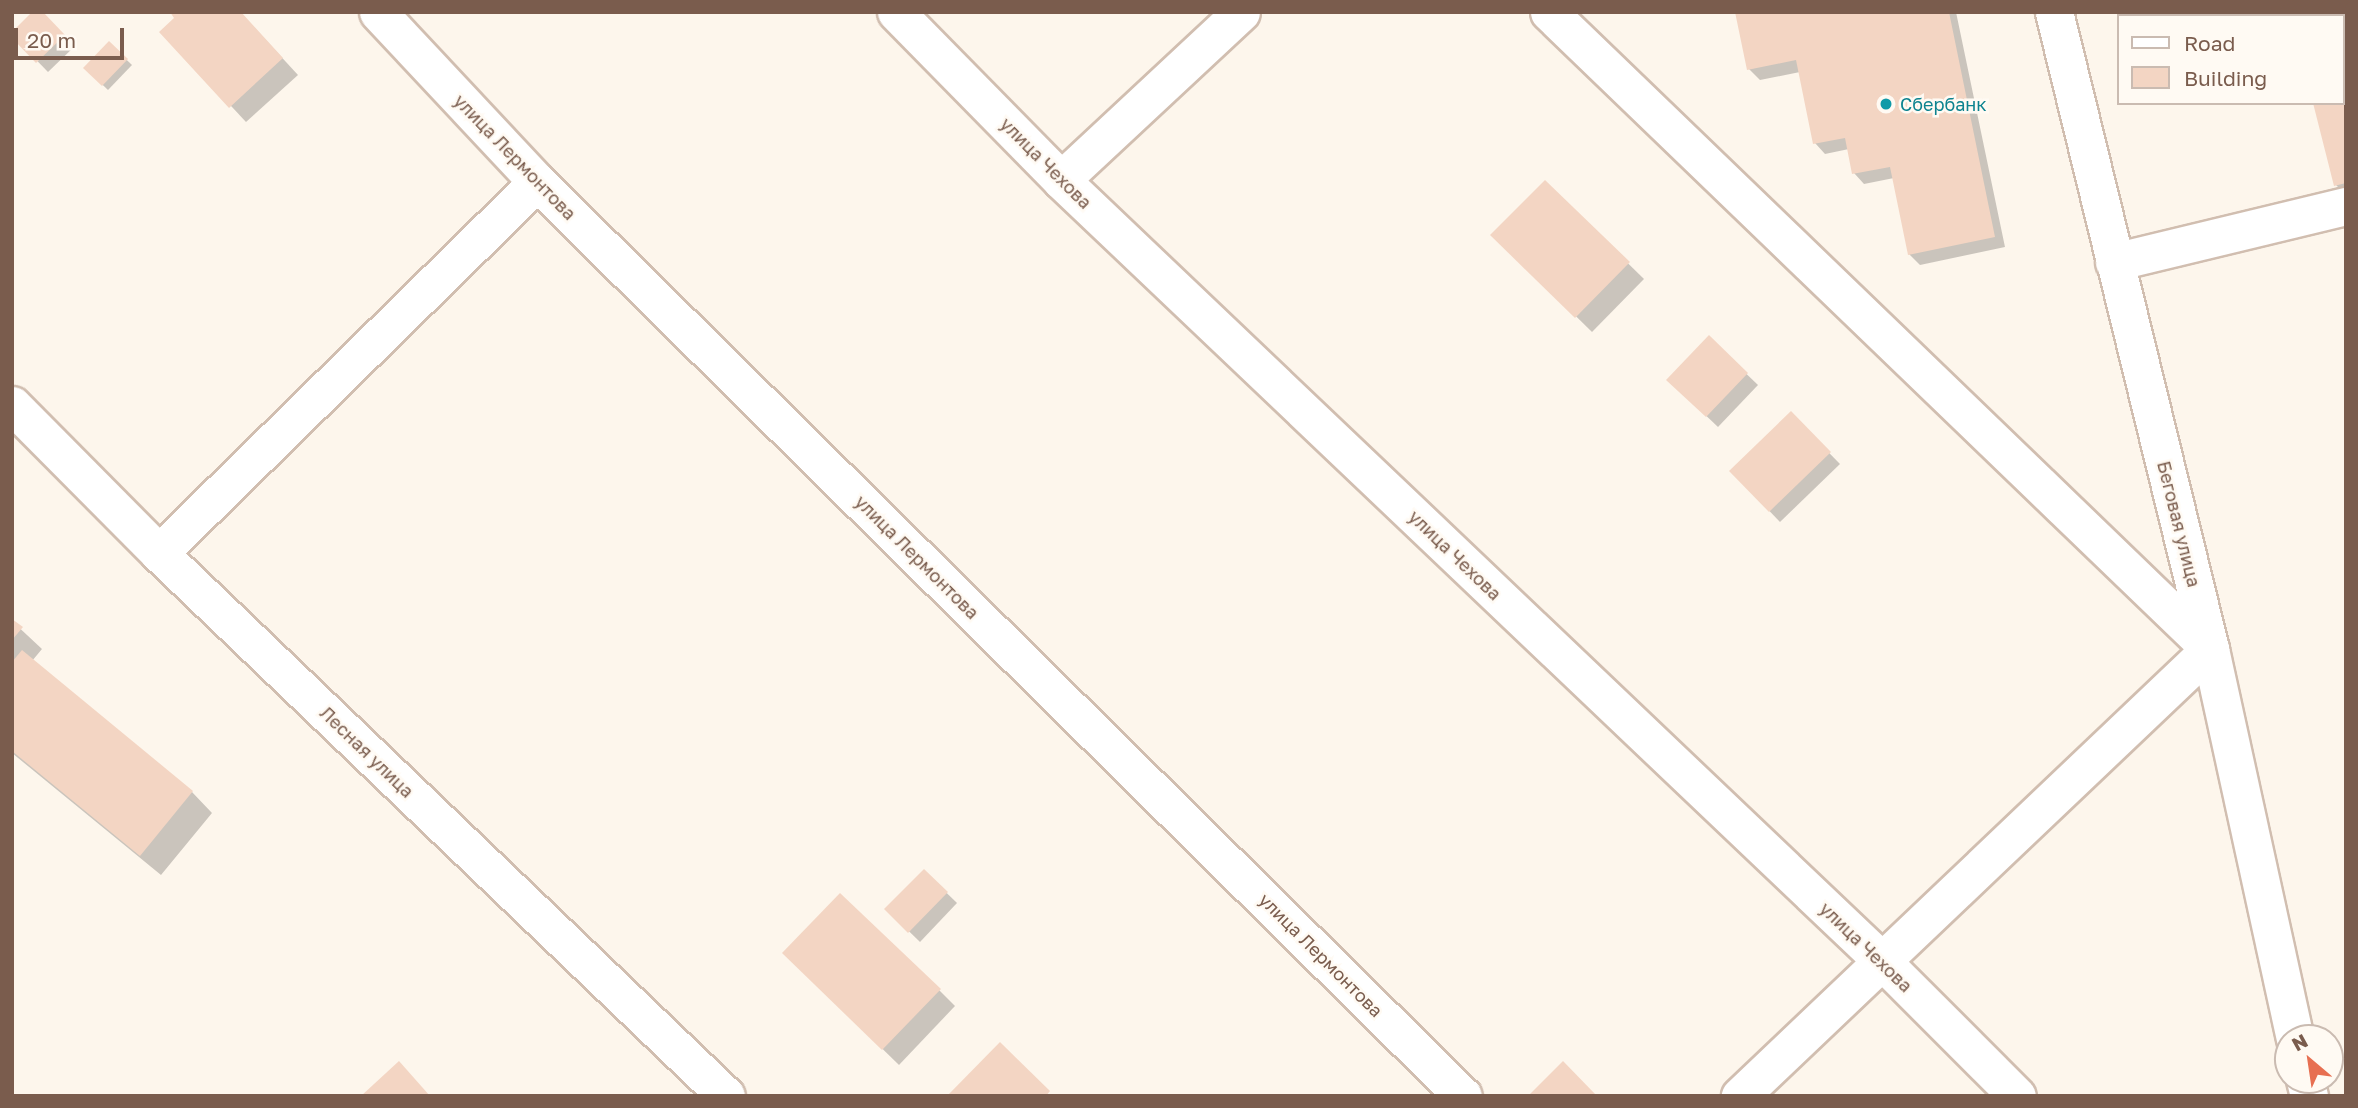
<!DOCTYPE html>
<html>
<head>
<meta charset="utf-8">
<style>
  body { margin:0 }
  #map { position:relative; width:2358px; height:1108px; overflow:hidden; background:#fdf6ec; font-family:"Golos Text",sans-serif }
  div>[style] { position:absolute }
  .shadow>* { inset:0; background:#0003 }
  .building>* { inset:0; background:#f3d5c3 }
  .roads { filter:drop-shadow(2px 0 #d1beb0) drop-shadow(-2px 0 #d1beb0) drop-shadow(0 2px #d1beb0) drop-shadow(0 -2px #d1beb0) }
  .minor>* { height:37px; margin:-18.5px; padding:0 18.5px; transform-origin:18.5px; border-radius:18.5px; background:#fff }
  .dots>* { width:19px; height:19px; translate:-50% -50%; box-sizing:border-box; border:4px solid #fffaf3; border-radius:50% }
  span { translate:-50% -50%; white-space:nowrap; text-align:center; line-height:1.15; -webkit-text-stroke:5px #fffaf3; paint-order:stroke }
  .culture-label { font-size:18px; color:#0d838f }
  .left { translate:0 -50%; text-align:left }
  .street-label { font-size:18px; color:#7a5c4d }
  .frame { position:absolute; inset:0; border:14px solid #7a5c4d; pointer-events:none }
  .legend { position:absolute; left:2117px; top:14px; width:228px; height:91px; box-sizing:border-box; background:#fffaf3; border:2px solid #cabbb1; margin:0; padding:9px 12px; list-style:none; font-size:21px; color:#7a5c4d }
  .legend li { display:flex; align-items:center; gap:14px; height:35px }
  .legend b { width:35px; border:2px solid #cabbb1 }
  .north { position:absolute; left:2274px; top:1024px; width:70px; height:70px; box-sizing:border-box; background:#fffaf3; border:2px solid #cabbb1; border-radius:50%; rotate:331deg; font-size:19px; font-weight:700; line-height:28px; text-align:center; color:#7a5c4d }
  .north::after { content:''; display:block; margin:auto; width:24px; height:32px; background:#e76f51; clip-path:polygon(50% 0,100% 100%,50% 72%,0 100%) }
  .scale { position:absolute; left:14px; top:28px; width:110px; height:32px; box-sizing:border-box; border:4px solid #7a5c4d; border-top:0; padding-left:9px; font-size:21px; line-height:24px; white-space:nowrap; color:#7a5c4d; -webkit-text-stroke:5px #fffaf3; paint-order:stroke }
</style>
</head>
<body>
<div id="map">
  <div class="shadow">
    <div style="clip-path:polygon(40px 12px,74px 47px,48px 72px,12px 35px)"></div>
    <div style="clip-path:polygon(240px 12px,298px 75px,246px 122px,162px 32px)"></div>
    <div style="clip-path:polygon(1737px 12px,1956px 12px,2005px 247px,1920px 265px,1909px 254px,1894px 178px,1864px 184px,1854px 173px,1849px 149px,1825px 154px,1815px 143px,1800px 72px,1760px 80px,1749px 69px)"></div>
    <div style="clip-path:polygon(2346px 12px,2346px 195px,2336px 185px,2342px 103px,2342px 16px)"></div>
    <div style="clip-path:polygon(109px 43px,132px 65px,108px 90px,85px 68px)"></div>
    <div style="clip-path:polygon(1545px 182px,1644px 279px,1592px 332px,1493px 235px)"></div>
    <div style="clip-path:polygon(1709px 338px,1758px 385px,1718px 427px,1679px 390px)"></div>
    <div style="clip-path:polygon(1791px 414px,1840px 464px,1780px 522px,1731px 471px)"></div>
    <div style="clip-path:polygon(12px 621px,42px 649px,32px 661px,192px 792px,212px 813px,161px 875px,12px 753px)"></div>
    <div style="clip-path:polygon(924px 871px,957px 903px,920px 942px,886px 909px)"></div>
    <div style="clip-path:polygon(784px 953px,939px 990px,955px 1006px,899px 1065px)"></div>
  </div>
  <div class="building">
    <div style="clip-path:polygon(32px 12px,43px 12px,65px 35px,36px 63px,12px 38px,12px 32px)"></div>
    <div style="clip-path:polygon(170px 12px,241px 12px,283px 58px,229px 108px,159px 32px,174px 18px)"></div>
    <div style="clip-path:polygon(1735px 12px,1949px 12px,1995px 237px,1908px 255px,1890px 167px,1852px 174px,1845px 138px,1813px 144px,1796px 60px,1747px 70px)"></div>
    <div style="clip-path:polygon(2290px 12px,2346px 12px,2346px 183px,2334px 186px,2313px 103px,2342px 103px,2342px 16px,2291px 16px)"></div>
    <div style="clip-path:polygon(109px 41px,128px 59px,102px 86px,83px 68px)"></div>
    <div style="clip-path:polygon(1545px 180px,1630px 262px,1575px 318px,1490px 235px)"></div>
    <div style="clip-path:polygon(1709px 335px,1748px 373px,1706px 417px,1666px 380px)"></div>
    <div style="clip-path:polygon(1791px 411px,1831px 452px,1769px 512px,1729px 471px)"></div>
    <div style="clip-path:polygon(12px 619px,23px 627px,12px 640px)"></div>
    <div style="clip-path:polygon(22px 650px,193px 791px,140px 856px,12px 751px,12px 662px)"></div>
    <div style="clip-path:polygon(924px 869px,948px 892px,908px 933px,884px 909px)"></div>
    <div style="clip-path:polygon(840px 893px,941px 989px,882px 1050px,782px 953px)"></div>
    <div style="clip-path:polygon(1000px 1042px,1050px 1091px,1046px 1096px,947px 1096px)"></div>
    <div style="clip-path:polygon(399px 1061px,430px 1096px,361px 1096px)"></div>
    <div style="clip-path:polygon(1563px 1061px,1597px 1096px,1528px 1096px)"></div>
  </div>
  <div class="roads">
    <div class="minor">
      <div style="left:378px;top:12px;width:233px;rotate:46.9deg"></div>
      <div style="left:537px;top:182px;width:1301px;rotate:44.63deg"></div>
      <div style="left:896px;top:12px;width:235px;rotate:45.5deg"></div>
      <div style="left:1061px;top:180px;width:1132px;rotate:43.57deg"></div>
      <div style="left:1881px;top:960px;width:192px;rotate:45deg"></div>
      <div style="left:1549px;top:12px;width:918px;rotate:43.94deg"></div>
      <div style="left:2210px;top:649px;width:649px;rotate:136.44deg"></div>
      <div style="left:2054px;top:12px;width:656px;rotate:76.24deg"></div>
      <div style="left:2210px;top:649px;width:398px;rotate:77.7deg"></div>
      <div style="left:1061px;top:180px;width:246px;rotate:-43deg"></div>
      <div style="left:2114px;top:262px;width:239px;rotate:-13.6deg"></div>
      <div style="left:12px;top:405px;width:209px;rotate:45.2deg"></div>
      <div style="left:159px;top:553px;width:785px;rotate:43.76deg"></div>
      <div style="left:159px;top:553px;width:530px;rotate:-44.46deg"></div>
      <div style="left:2305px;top:1080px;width:16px;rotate:76deg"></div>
    </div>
  </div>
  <div class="dots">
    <div style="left:1886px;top:104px;background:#0f9aa8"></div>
  </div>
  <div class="culture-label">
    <span class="left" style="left:1900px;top:104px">Сбербанк</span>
  </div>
  <div class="street-label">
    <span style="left:515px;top:157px;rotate:46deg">улица Лермонтова</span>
    <span style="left:1046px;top:163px;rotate:45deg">улица Чехова</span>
    <span style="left:2179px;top:524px;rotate:76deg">Беговая улица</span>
    <span style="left:1455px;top:555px;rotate:44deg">улица Чехова</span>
    <span style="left:917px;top:557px;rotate:45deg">улица Лермонтова</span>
    <span style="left:367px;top:752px;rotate:44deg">Лесная улица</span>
    <span style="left:1866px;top:947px;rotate:44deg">улица Чехова</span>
    <span style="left:1321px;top:955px;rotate:45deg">улица Лермонтова</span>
  </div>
  <div class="frame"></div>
  <ul class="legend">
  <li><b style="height:9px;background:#fff"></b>Road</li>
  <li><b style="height:19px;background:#f3d5c3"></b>Building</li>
  </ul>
  <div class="north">N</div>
  <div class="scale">20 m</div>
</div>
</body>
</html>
